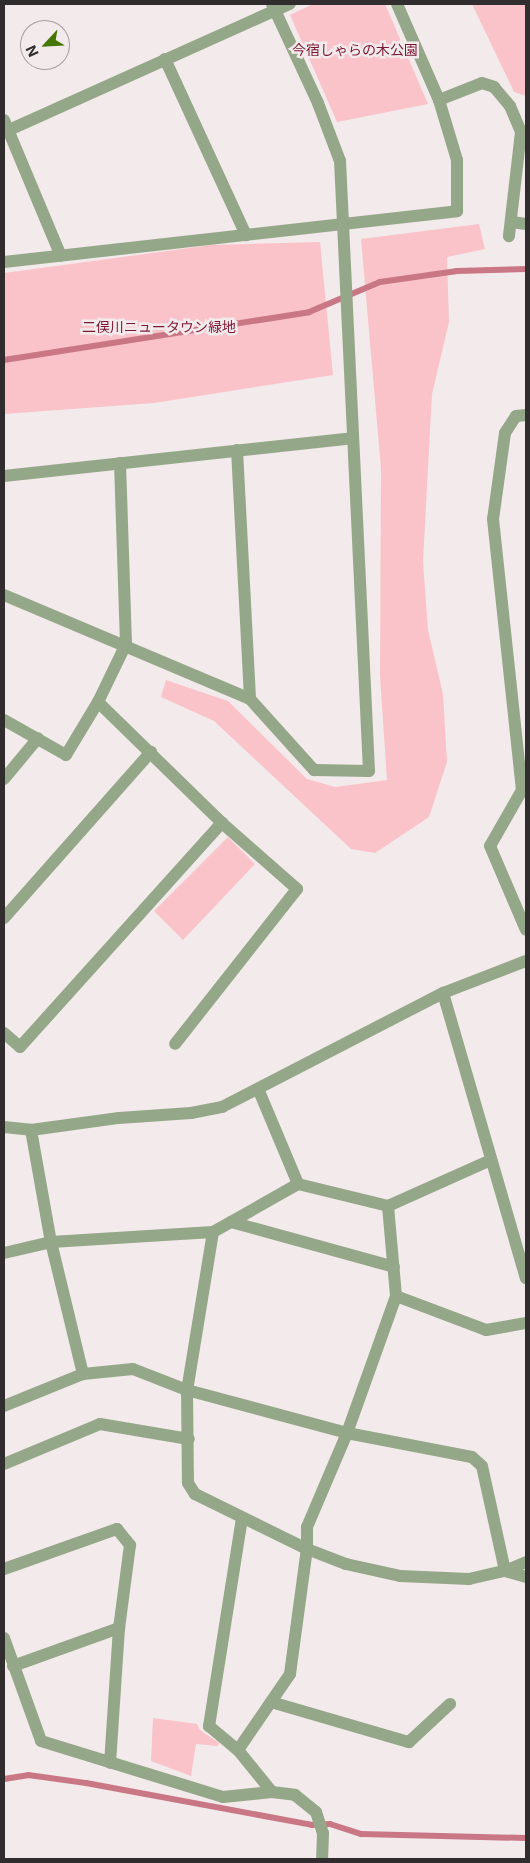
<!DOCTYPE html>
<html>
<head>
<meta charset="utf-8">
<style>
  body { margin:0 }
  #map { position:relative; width:530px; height:1863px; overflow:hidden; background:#f3eaeb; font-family:Inter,"Noto Sans JP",sans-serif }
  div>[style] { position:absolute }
  .green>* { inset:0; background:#fac3ca }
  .stream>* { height:6px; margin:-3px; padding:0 3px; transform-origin:3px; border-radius:3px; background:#c97785 }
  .minor>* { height:12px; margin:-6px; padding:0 6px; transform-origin:6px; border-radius:6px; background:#95a789 }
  span { translate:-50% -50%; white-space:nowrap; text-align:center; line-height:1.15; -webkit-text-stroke:5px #f3eaeb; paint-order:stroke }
  .park-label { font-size:14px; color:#7a1834 }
  .frame { position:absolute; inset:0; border:5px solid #312d2e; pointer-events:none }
  .north { position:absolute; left:20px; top:20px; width:50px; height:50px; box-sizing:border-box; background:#f3eaeb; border:1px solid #a59e9f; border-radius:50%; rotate:245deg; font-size:14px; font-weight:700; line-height:20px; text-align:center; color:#312d2e }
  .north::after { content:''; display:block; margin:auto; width:18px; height:22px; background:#457700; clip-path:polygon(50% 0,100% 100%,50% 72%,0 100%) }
</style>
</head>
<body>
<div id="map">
  <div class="green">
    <div style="clip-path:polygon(313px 4px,385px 4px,428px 104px,337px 122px,290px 15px)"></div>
    <div style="clip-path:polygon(472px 4px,526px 4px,526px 96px,514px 92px)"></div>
    <div style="clip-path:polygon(479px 224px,485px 249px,447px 257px,449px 322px,432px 394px,423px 561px,428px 630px,443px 694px,447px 762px,429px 817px,375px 853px,351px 849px,214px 721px,161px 697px,166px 680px,228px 701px,307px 779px,335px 787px,387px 780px,380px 676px,381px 469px,361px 239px)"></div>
    <div style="clip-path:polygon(320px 242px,333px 375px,154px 403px,4px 414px,4px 273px,211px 245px)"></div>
    <div style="clip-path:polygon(228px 837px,255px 864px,183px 940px,154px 911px)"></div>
    <div style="clip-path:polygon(153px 1718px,197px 1724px,200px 1730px,219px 1743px,218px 1746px,196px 1744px,191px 1776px,151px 1761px)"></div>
  </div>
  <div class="stream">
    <div style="left:4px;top:360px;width:309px;rotate:-8.9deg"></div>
    <div style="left:309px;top:312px;width:77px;rotate:-22.9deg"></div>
    <div style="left:380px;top:282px;width:78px;rotate:-8.1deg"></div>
    <div style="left:457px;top:271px;width:69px;rotate:-1.7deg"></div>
    <div style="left:4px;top:1779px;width:24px;rotate:-9deg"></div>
    <div style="left:28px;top:1775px;width:59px;rotate:7.9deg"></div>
    <div style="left:86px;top:1783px;width:230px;rotate:10.5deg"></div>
    <div style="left:312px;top:1825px;width:18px;rotate:-3deg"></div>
    <div style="left:330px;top:1824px;width:33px;rotate:18deg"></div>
    <div style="left:361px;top:1834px;width:165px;rotate:1.4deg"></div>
  </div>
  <div class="minor">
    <div style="left:165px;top:59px;width:194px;rotate:65.3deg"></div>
    <div style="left:439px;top:100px;width:46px;rotate:-21.6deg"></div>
    <div style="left:482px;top:83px;width:13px;rotate:18deg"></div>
    <div style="left:494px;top:87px;width:25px;rotate:50deg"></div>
    <div style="left:510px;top:106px;width:28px;rotate:67deg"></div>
    <div style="left:521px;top:132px;width:105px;rotate:96.6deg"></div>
    <div style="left:4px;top:120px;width:147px;rotate:67.3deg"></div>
    <div style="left:9px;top:130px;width:308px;rotate:-24.2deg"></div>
    <div style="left:512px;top:222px;width:14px;rotate:8deg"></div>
    <div style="left:4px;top:262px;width:456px;rotate:-6.4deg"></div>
    <div style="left:457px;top:211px;width:51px;rotate:-90deg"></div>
    <div style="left:457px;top:160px;width:63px;rotate:-106.7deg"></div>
    <div style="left:439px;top:100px;width:105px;rotate:-113.6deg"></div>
    <div style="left:526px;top:415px;width:10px;rotate:174deg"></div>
    <div style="left:516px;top:416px;width:20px;rotate:123deg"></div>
    <div style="left:505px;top:433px;width:87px;rotate:97.9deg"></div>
    <div style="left:493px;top:519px;width:273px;rotate:83.9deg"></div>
    <div style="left:522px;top:790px;width:64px;rotate:119.7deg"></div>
    <div style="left:490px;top:846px;width:91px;rotate:66.8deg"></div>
    <div style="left:237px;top:450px;width:249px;rotate:87deg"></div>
    <div style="left:4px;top:476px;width:350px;rotate:-6.2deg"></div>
    <div style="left:4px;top:595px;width:267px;rotate:22.9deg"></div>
    <div style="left:250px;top:699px;width:96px;rotate:48deg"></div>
    <div style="left:314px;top:770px;width:55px;rotate:1deg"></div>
    <div style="left:369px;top:771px;width:611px;rotate:-92.72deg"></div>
    <div style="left:340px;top:161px;width:62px;rotate:-110.8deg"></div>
    <div style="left:318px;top:103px;width:109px;rotate:-114.9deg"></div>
    <div style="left:98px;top:702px;width:173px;rotate:44.3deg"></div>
    <div style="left:222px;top:823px;width:100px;rotate:41.3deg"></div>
    <div style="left:297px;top:889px;width:197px;rotate:128.2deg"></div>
    <div style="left:4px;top:720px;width:71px;rotate:29.4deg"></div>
    <div style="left:66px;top:755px;width:62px;rotate:-58.9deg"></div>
    <div style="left:98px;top:702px;width:64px;rotate:-64.2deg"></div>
    <div style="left:126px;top:644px;width:181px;rotate:-91.9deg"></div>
    <div style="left:4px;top:779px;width:53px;rotate:-50.3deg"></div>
    <div style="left:4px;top:918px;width:222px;rotate:-48.5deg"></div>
    <div style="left:443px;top:993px;width:297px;rotate:73.8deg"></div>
    <div style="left:4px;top:1033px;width:21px;rotate:41deg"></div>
    <div style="left:20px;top:1047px;width:302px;rotate:-48deg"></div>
    <div style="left:259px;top:1091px;width:101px;rotate:67.2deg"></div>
    <div style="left:298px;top:1184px;width:93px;rotate:13.7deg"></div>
    <div style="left:388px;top:1206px;width:113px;rotate:-24.1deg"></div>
    <div style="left:4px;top:1127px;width:27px;rotate:6deg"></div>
    <div style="left:31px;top:1130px;width:89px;rotate:-7.8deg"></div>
    <div style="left:119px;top:1118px;width:72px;rotate:-4deg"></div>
    <div style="left:191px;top:1113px;width:32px;rotate:-11deg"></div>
    <div style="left:222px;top:1107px;width:249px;rotate:-27.3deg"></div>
    <div style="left:443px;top:993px;width:89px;rotate:-21.1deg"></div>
    <div style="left:31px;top:1130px;width:114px;rotate:79.9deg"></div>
    <div style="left:51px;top:1242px;width:136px;rotate:76.4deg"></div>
    <div style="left:231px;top:1222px;width:77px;rotate:-29.6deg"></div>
    <div style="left:213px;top:1232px;width:160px;rotate:99.3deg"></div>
    <div style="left:187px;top:1390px;width:93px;rotate:89.4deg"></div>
    <div style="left:188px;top:1483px;width:13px;rotate:58deg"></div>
    <div style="left:195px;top:1494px;width:125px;rotate:26.2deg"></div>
    <div style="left:307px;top:1549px;width:42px;rotate:21deg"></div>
    <div style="left:346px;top:1564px;width:55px;rotate:12.5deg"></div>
    <div style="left:400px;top:1576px;width:69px;rotate:2.5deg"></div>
    <div style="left:469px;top:1579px;width:37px;rotate:-13deg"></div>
    <div style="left:505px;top:1571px;width:23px;rotate:-23deg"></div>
    <div style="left:4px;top:1253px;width:48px;rotate:-13.2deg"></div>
    <div style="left:51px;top:1242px;width:162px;rotate:-3.5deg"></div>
    <div style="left:213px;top:1232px;width:21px;rotate:-29deg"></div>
    <div style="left:231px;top:1222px;width:169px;rotate:15.4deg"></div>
    <div style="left:396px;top:1296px;width:96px;rotate:20.7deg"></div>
    <div style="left:486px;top:1330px;width:41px;rotate:-9.9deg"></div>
    <div style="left:4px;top:1406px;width:85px;rotate:-22.1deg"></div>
    <div style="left:83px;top:1374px;width:50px;rotate:-5.7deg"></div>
    <div style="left:133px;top:1369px;width:58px;rotate:21.3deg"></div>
    <div style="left:187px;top:1390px;width:166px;rotate:15deg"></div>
    <div style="left:347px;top:1433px;width:127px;rotate:10.9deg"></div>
    <div style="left:472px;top:1457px;width:13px;rotate:42deg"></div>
    <div style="left:482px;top:1466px;width:107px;rotate:77.6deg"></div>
    <div style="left:4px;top:1464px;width:104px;rotate:-22.6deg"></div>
    <div style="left:100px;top:1424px;width:90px;rotate:9.6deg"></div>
    <div style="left:242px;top:1518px;width:211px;rotate:99deg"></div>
    <div style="left:209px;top:1726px;width:38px;rotate:40deg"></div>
    <div style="left:238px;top:1750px;width:54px;rotate:51deg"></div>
    <div style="left:4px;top:1569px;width:120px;rotate:-19.5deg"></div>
    <div style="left:117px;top:1529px;width:21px;rotate:51deg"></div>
    <div style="left:130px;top:1545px;width:84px;rotate:97.5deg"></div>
    <div style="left:119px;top:1628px;width:135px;rotate:93.8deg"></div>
    <div style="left:505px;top:1571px;width:22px;rotate:16deg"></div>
    <div style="left:4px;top:1638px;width:109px;rotate:70.2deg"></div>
    <div style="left:41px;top:1741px;width:190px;rotate:17.1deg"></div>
    <div style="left:223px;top:1797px;width:49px;rotate:-5.8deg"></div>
    <div style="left:272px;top:1792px;width:23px;rotate:7deg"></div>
    <div style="left:295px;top:1795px;width:27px;rotate:39deg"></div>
    <div style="left:316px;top:1812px;width:22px;rotate:72deg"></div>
    <div style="left:323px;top:1833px;width:26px;rotate:92deg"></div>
    <div style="left:13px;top:1666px;width:113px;rotate:-19.7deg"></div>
    <div style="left:271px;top:1702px;width:144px;rotate:16.2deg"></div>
    <div style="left:409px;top:1742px;width:56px;rotate:-42.8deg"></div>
    <div style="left:238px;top:1750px;width:92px;rotate:-55.6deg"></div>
    <div style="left:290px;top:1674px;width:126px;rotate:-82.3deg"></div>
    <div style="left:307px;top:1549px;width:22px;rotate:-90deg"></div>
    <div style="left:307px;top:1527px;width:102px;rotate:-66.9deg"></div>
    <div style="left:347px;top:1433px;width:145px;rotate:-70.3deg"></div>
    <div style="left:396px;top:1296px;width:90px;rotate:-95.1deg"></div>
  </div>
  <div class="park-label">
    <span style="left:355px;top:50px">今宿しゃらの木公園</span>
    <span style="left:159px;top:327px">二俣川ニュータウン緑地</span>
  </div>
  <div class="frame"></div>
  <div class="north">N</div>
</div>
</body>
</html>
